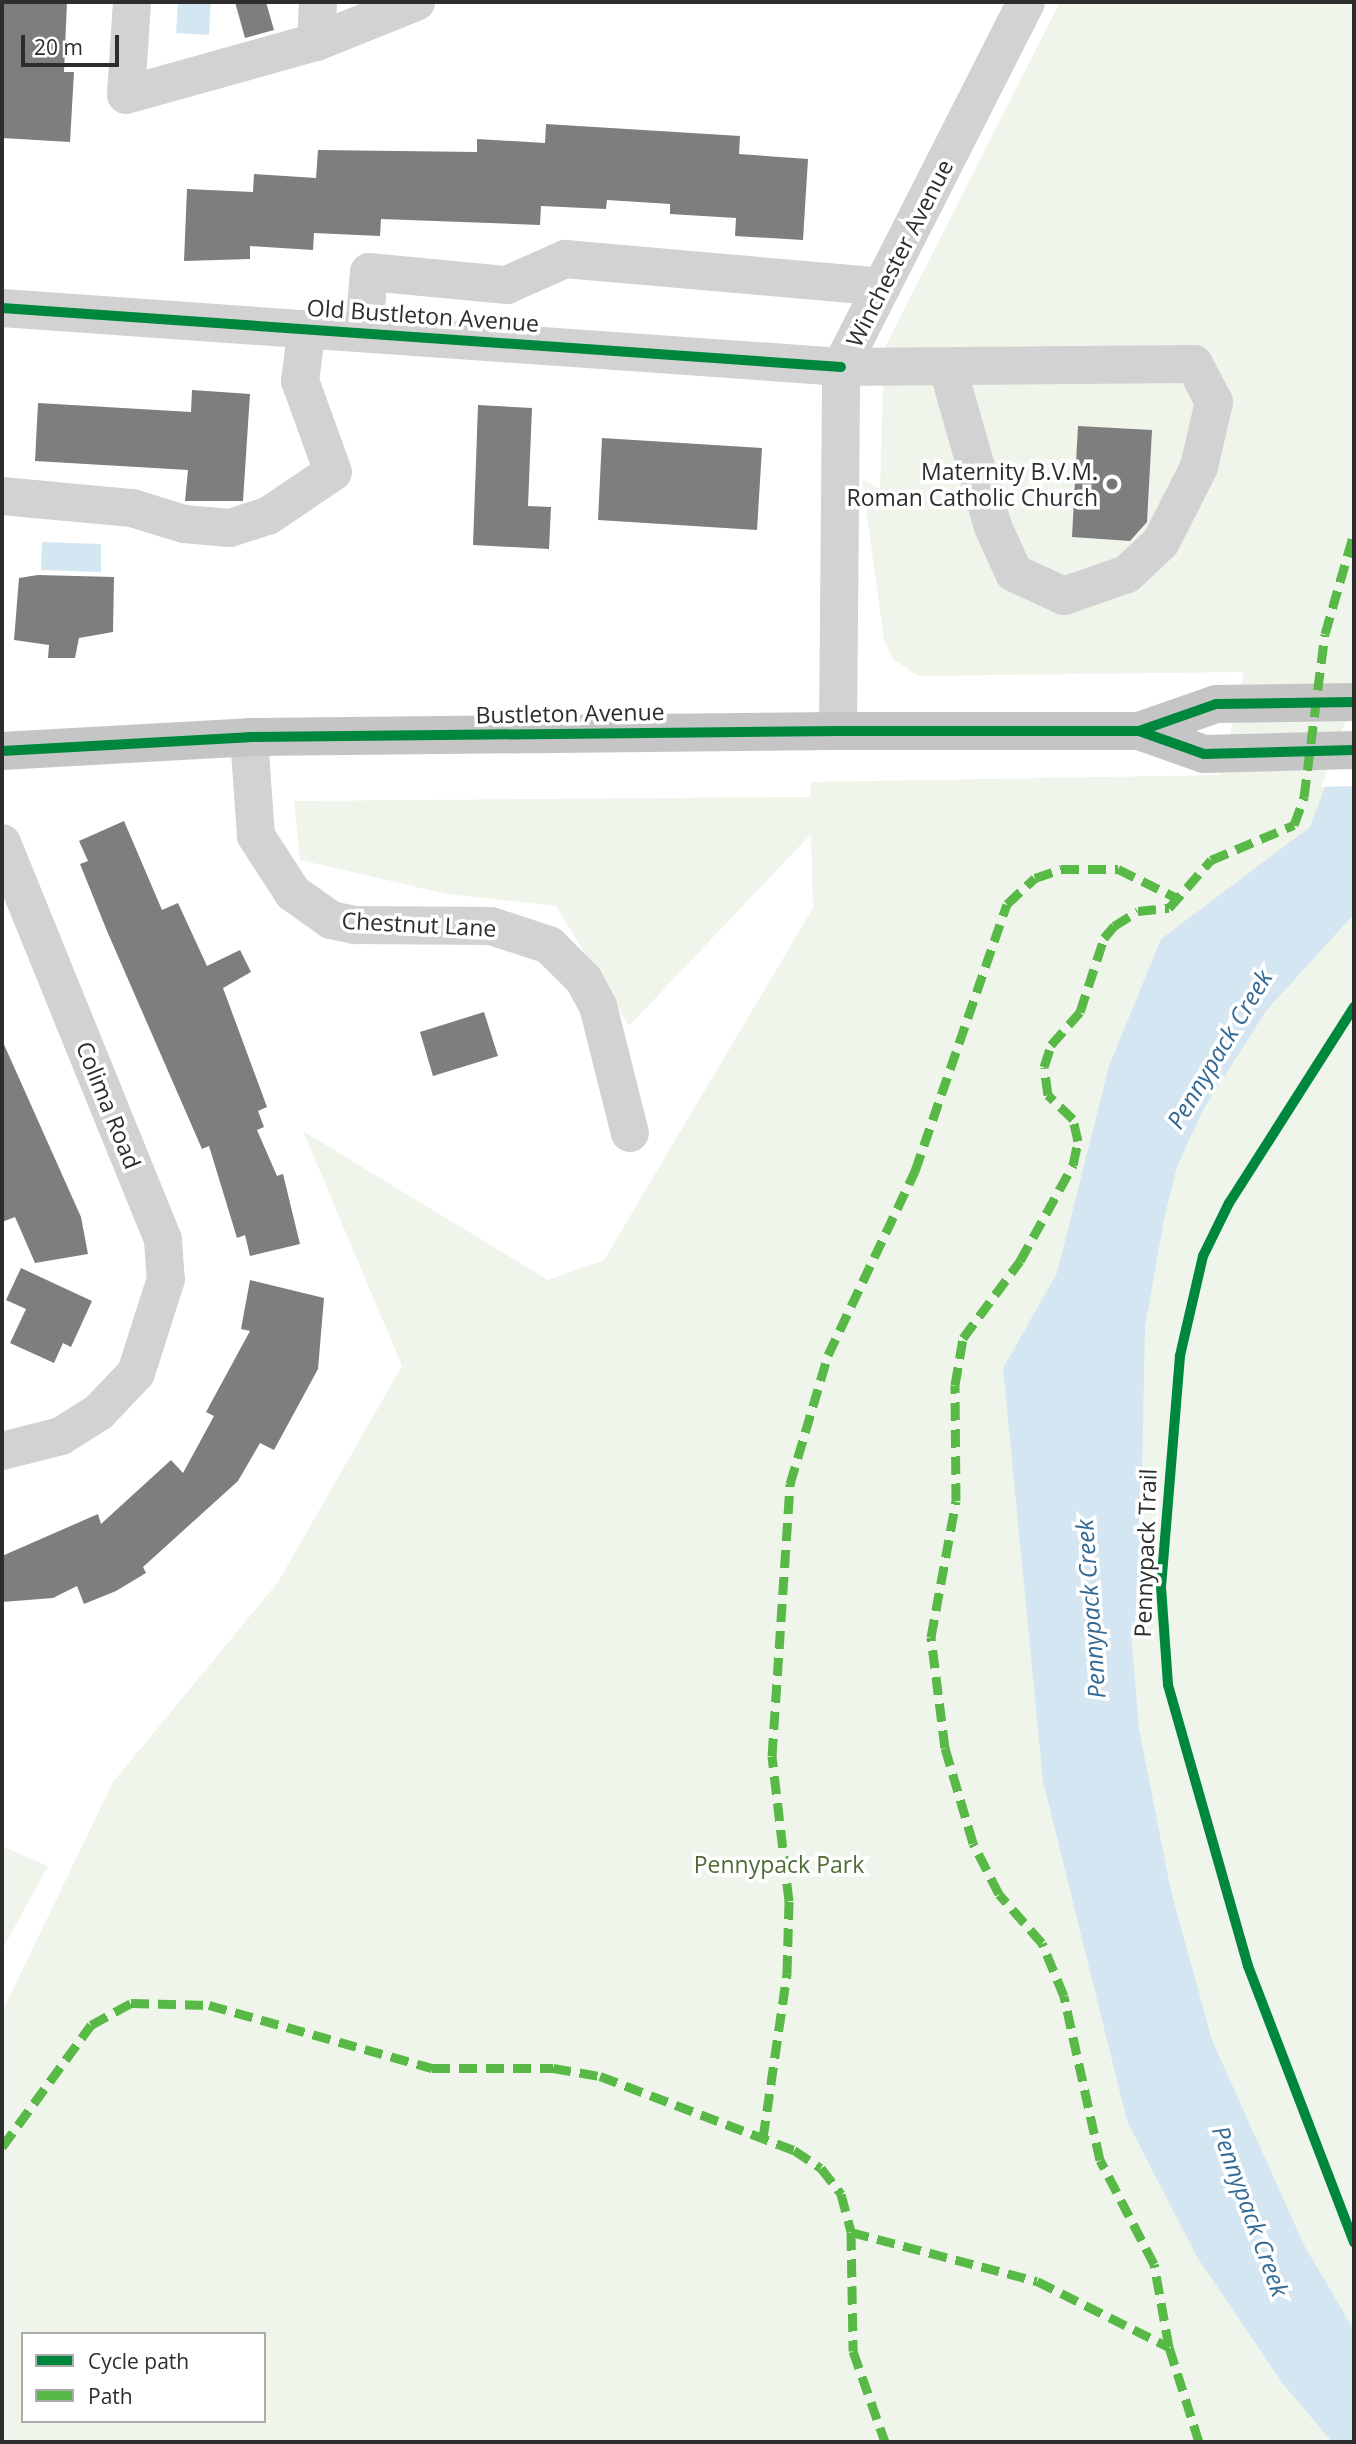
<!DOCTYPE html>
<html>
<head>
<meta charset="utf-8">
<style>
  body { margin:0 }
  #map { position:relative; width:1356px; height:2444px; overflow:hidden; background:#fff; font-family:"Open Sans",sans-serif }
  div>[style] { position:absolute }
  .green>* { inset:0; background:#eff5ea }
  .water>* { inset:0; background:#d5e6f3 }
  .pier>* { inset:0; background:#fff }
  .building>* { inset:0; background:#7e7e7e }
  .minor>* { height:38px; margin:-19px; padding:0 19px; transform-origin:19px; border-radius:19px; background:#d2d2d2 }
  .major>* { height:38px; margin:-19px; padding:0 19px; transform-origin:19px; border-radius:19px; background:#c5c5c5 }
  .quiet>* { height:9px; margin-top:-4.5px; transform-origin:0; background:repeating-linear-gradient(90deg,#58b947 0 18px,transparent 0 27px) }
  .cycleway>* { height:10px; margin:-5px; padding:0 5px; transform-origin:5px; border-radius:5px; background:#00873e }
  .dots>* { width:19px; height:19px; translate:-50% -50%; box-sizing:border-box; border:4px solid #fff; border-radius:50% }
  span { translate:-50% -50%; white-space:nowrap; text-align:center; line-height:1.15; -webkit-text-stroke:7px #fff; paint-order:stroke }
  .street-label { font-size:23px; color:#2d2d2d }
  .poi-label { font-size:23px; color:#2d2d2d }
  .right { translate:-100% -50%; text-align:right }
  .park-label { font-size:23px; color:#4d6c37 }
  .water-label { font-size:24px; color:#356a95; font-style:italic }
  .frame { position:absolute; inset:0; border:4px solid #2d2d2d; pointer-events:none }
  .legend { position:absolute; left:21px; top:2332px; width:245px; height:91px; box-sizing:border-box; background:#fff; border:2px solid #ababab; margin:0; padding:9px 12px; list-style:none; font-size:21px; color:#2d2d2d }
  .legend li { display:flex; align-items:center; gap:14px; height:35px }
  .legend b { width:35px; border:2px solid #ababab }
  .scale { position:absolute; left:21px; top:35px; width:98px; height:32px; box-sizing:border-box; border:4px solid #2d2d2d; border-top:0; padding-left:9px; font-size:21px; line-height:24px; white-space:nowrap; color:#2d2d2d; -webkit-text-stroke:5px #fff; paint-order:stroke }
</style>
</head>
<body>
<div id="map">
  <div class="green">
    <div style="clip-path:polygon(evenodd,1060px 2px,1354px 2px,1354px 2442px,2px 2442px,2px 2012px,113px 1782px,278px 1582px,402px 1366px,303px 1131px,548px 1280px,604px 1260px,813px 908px,811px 834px,629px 1026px,556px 906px,447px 894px,300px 860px,294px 801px,810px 797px,811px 782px,1221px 775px,1244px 672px,918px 676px,893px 659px,884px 640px,862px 479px,880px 489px,884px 349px,1060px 2px,23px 2334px,264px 2334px,264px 2421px,23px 2421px,23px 2334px)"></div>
    <div style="clip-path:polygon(2px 1846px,48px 1866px,2px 1950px)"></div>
  </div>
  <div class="water">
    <div style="clip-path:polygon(178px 2px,211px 2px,209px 35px,176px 33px)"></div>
    <div style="clip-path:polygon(42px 542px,101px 544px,101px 572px,41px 570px)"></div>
    <div style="clip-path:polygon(1354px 708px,1354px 914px,1266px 1011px,1203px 1110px,1177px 1167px,1164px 1219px,1145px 1327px,1140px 1579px,1132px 1645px,1139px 1729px,1171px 1891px,1212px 2040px,1304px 2245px,1354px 2330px,1354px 2442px,1332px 2442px,1283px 2384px,1197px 2257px,1127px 2121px,1043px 1781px,1003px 1368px,1057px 1273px,1109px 1066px,1161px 939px,1310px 827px)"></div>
  </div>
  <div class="pier">
    <div style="clip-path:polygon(1354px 705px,1354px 786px,1321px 787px,1351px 707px)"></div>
  </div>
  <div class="building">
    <div style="clip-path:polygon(2px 2px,67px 2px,64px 72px,74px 72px,70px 142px,2px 138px)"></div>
    <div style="clip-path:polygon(235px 2px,266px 2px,274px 30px,245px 38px)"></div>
    <div style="clip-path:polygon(546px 124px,740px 136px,739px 154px,808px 159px,803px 240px,735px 236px,736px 218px,670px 214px,670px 204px,607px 200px,606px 209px,541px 206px,540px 225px,381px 219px,380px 236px,314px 233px,313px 250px,250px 246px,250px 259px,184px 261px,187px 189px,253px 192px,254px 174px,316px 178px,318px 150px,477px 152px,477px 139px,545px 143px)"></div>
    <div style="clip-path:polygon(192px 390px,250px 394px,243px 501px,185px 501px,188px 470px,35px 461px,38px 403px,191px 412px)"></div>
    <div style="clip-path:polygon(478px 405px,532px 408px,528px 506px,551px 507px,549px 549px,473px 545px)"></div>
    <div style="clip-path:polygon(1078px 426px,1152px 430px,1147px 522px,1130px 541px,1072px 537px)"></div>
    <div style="clip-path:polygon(602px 438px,762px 448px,757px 530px,598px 520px)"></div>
    <div style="clip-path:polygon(38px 575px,114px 577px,113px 632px,79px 638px,75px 658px,48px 658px,49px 645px,14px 640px,19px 578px)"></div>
    <div style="clip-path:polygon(124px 821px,162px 910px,178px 903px,207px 966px,240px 950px,251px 972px,223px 988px,267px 1107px,258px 1111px,264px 1127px,257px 1130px,277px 1176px,283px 1174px,300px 1244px,250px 1256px,245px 1235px,237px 1238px,209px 1146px,202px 1149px,107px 931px,80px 864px,88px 861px,79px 841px)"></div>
    <div style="clip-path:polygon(484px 1012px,498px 1056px,433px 1076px,420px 1032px)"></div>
    <div style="clip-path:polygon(2px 1040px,81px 1217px,88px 1254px,35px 1263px,15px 1217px,2px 1222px)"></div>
    <div style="clip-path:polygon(21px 1268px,92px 1301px,71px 1347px,63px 1343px,54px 1363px,10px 1343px,26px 1309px,6px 1300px)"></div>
    <div style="clip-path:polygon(250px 1280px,324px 1298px,318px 1369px,274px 1450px,260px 1443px,238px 1481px,143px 1567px,146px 1573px,116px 1591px,84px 1604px,77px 1586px,53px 1598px,2px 1602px,2px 1556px,98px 1514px,101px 1524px,171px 1460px,183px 1473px,214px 1416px,206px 1412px,250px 1331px,241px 1329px)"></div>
  </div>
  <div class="minor">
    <div style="left:132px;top:2px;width:93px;rotate:93.7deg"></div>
    <div style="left:126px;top:95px;width:197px;rotate:-15.6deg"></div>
    <div style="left:316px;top:42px;width:40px;rotate:-87.1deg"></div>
    <div style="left:316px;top:42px;width:108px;rotate:-21.8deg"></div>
    <div style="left:2px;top:308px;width:841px;rotate:4.02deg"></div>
    <div style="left:841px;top:367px;width:353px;rotate:-0.5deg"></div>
    <div style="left:1194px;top:364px;width:43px;rotate:62.2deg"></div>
    <div style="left:1214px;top:402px;width:67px;rotate:103deg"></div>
    <div style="left:1199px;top:467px;width:84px;rotate:116.9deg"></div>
    <div style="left:1161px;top:542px;width:47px;rotate:136.7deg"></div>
    <div style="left:1127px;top:574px;width:67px;rotate:160.8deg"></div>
    <div style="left:1064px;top:596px;width:55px;rotate:-155.3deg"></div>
    <div style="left:1014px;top:573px;width:51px;rotate:-114.5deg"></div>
    <div style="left:993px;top:527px;width:167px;rotate:-105.9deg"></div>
    <div style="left:364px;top:332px;width:60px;rotate:-85.2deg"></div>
    <div style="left:369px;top:272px;width:139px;rotate:5.4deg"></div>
    <div style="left:507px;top:285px;width:64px;rotate:-24.1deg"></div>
    <div style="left:565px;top:259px;width:318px;rotate:5deg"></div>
    <div style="left:2px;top:496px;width:131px;rotate:5.3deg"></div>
    <div style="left:132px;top:508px;width:54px;rotate:17.1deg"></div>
    <div style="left:184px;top:524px;width:46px;rotate:5deg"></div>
    <div style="left:230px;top:528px;width:40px;rotate:-18deg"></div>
    <div style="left:268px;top:516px;width:78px;rotate:-34.1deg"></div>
    <div style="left:333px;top:472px;width:97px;rotate:-109.9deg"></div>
    <div style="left:300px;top:381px;width:53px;rotate:-82.5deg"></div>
    <div style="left:838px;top:731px;width:364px;rotate:-89.5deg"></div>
    <div style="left:841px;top:367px;width:409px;rotate:-63.1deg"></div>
    <div style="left:249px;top:737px;width:99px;rotate:86deg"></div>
    <div style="left:256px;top:836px;width:68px;rotate:57deg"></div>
    <div style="left:293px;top:893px;width:47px;rotate:35.4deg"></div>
    <div style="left:331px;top:920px;width:25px;rotate:12deg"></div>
    <div style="left:355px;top:925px;width:136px;rotate:0.4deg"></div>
    <div style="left:491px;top:926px;width:61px;rotate:18.1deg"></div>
    <div style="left:549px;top:945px;width:49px;rotate:45deg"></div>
    <div style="left:584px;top:980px;width:30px;rotate:62deg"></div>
    <div style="left:598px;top:1006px;width:131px;rotate:75.9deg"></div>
    <div style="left:2px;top:843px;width:428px;rotate:67.9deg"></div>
    <div style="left:163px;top:1240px;width:39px;rotate:86deg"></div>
    <div style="left:166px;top:1279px;width:99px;rotate:107.7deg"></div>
    <div style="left:136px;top:1373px;width:54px;rotate:133.5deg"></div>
    <div style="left:99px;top:1412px;width:45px;rotate:147.7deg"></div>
    <div style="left:61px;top:1436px;width:61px;rotate:165.7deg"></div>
  </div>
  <div class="major">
    <div style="left:1139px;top:731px;width:82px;rotate:-19.3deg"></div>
    <div style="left:1216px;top:704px;width:138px;rotate:-0.8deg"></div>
    <div style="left:2px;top:751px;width:247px;rotate:-3.2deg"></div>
    <div style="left:249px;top:737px;width:589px;rotate:-0.58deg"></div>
    <div style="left:838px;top:731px;width:301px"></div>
    <div style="left:1139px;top:731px;width:69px;rotate:19.5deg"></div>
    <div style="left:1204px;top:754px;width:150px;rotate:-1.5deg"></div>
  </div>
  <div class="quiet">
    <div style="left:763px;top:2138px;width:167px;rotate:-81.7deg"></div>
    <div style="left:787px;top:1973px;width:72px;rotate:-88.4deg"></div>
    <div style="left:789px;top:1901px;width:146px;rotate:-96.7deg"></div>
    <div style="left:772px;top:1756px;width:273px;rotate:-86.2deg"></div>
    <div style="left:790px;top:1484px;width:134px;rotate:-73.6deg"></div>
    <div style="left:828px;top:1355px;width:204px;rotate:-64.7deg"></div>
    <div style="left:915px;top:1171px;width:282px;rotate:-71deg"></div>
    <div style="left:1007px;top:904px;width:38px;rotate:-43deg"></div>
    <div style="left:1035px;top:878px;width:28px;rotate:-19deg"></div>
    <div style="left:1061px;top:869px;width:57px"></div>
    <div style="left:1118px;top:869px;width:68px;rotate:26.2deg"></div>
    <div style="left:2px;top:2147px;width:151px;rotate:-53.9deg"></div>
    <div style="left:91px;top:2025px;width:46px;rotate:-28.8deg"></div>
    <div style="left:131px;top:2003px;width:78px;rotate:1.5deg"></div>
    <div style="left:209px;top:2005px;width:232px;rotate:15.8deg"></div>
    <div style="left:432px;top:2068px;width:121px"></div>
    <div style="left:553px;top:2068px;width:48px;rotate:9.7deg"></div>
    <div style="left:600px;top:2076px;width:208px;rotate:20.9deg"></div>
    <div style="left:794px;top:2150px;width:32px;rotate:34deg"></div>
    <div style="left:821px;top:2168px;width:33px;rotate:52deg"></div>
    <div style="left:841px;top:2194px;width:39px;rotate:75deg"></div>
    <div style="left:851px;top:2232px;width:119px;rotate:89deg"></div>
    <div style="left:853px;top:2351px;width:96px;rotate:70.6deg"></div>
    <div style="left:851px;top:2232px;width:192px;rotate:14.8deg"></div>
    <div style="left:1037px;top:2281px;width:148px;rotate:26.6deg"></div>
    <div style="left:1199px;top:2442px;width:100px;rotate:-107.5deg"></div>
    <div style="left:1169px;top:2347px;width:84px;rotate:-100.2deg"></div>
    <div style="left:1154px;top:2264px;width:117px;rotate:-117.4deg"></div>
    <div style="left:1100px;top:2160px;width:168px;rotate:-102.4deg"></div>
    <div style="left:1064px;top:1996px;width:57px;rotate:-112.5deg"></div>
    <div style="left:1042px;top:1943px;width:65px;rotate:-131.3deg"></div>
    <div style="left:999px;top:1894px;width:57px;rotate:-117deg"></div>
    <div style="left:973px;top:1843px;width:99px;rotate:-106.4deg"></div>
    <div style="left:945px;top:1748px;width:112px;rotate:-97.2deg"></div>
    <div style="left:931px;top:1637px;width:138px;rotate:-79.6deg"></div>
    <div style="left:956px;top:1501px;width:116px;rotate:-90.5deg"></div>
    <div style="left:955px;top:1385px;width:48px;rotate:-80.3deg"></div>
    <div style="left:963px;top:1338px;width:96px;rotate:-53.5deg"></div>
    <div style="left:1020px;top:1261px;width:110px;rotate:-61.1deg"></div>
    <div style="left:1073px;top:1165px;width:25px;rotate:-78deg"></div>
    <div style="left:1078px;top:1141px;width:23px;rotate:-103deg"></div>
    <div style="left:1073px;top:1119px;width:35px;rotate:-136deg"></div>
    <div style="left:1048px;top:1095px;width:28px;rotate:-98deg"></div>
    <div style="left:1044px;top:1067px;width:23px;rotate:-72deg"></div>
    <div style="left:1051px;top:1045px;width:44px;rotate:-48.7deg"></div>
    <div style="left:1080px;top:1012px;width:78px;rotate:-72deg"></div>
    <div style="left:1104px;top:938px;width:16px;rotate:-50deg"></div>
    <div style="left:1114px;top:926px;width:28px;rotate:-32deg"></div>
    <div style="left:1138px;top:911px;width:31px;rotate:-6deg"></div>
    <div style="left:1169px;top:908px;width:64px;rotate:-48.8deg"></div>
    <div style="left:1211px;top:860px;width:90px;rotate:-22.9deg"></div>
    <div style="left:1294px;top:825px;width:30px;rotate:-70deg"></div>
    <div style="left:1304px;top:797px;width:164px;rotate:-82.7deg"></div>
    <div style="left:1325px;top:634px;width:105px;rotate:-74deg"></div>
  </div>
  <div class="cycleway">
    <div style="left:2px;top:308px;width:841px;rotate:4.02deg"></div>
    <div style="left:1139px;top:731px;width:82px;rotate:-19.3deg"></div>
    <div style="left:1216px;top:704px;width:138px;rotate:-0.8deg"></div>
    <div style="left:2px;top:751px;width:247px;rotate:-3.2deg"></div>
    <div style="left:249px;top:737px;width:589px;rotate:-0.58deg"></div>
    <div style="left:838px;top:731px;width:301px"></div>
    <div style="left:1139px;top:731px;width:69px;rotate:19.5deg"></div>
    <div style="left:1204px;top:754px;width:150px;rotate:-1.5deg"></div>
    <div style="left:1354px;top:1007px;width:232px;rotate:122.5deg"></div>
    <div style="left:1229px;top:1203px;width:59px;rotate:116.1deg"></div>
    <div style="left:1203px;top:1256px;width:103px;rotate:103deg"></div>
    <div style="left:1180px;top:1356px;width:232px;rotate:94.7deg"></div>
    <div style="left:1161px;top:1587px;width:98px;rotate:85.9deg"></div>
    <div style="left:1168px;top:1685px;width:292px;rotate:74.1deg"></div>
    <div style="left:1248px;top:1966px;width:296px;rotate:69deg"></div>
  </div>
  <div class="dots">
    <div style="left:1112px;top:484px;background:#767676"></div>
  </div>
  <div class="street-label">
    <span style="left:899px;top:253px;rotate:-63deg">Winchester Avenue</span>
    <span style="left:423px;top:315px;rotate:4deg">Old Bustleton Avenue</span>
    <span style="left:570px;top:713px;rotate:-1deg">Bustleton Avenue</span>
    <span style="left:419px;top:924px;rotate:3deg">Chestnut Lane</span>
    <span style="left:109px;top:1105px;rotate:68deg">Colima Road</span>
    <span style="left:1145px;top:1553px;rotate:-88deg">Pennypack Trail</span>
  </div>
  <div class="poi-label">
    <span class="right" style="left:1098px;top:484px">Maternity B.V.M.<br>Roman Catholic Church</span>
  </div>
  <div class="park-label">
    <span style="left:779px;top:1864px">Pennypack Park</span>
  </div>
  <div class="water-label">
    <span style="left:1219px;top:1049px;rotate:-59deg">Pennypack Creek</span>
    <span style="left:1090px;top:1609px;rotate:-94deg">Pennypack Creek</span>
    <span style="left:1251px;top:2211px;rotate:70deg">Pennypack Creek</span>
  </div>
  <div class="frame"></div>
  <ul class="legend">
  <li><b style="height:9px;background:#00873e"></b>Cycle path</li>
  <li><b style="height:9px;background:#58b947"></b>Path</li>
  </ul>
  <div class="scale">20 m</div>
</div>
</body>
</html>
